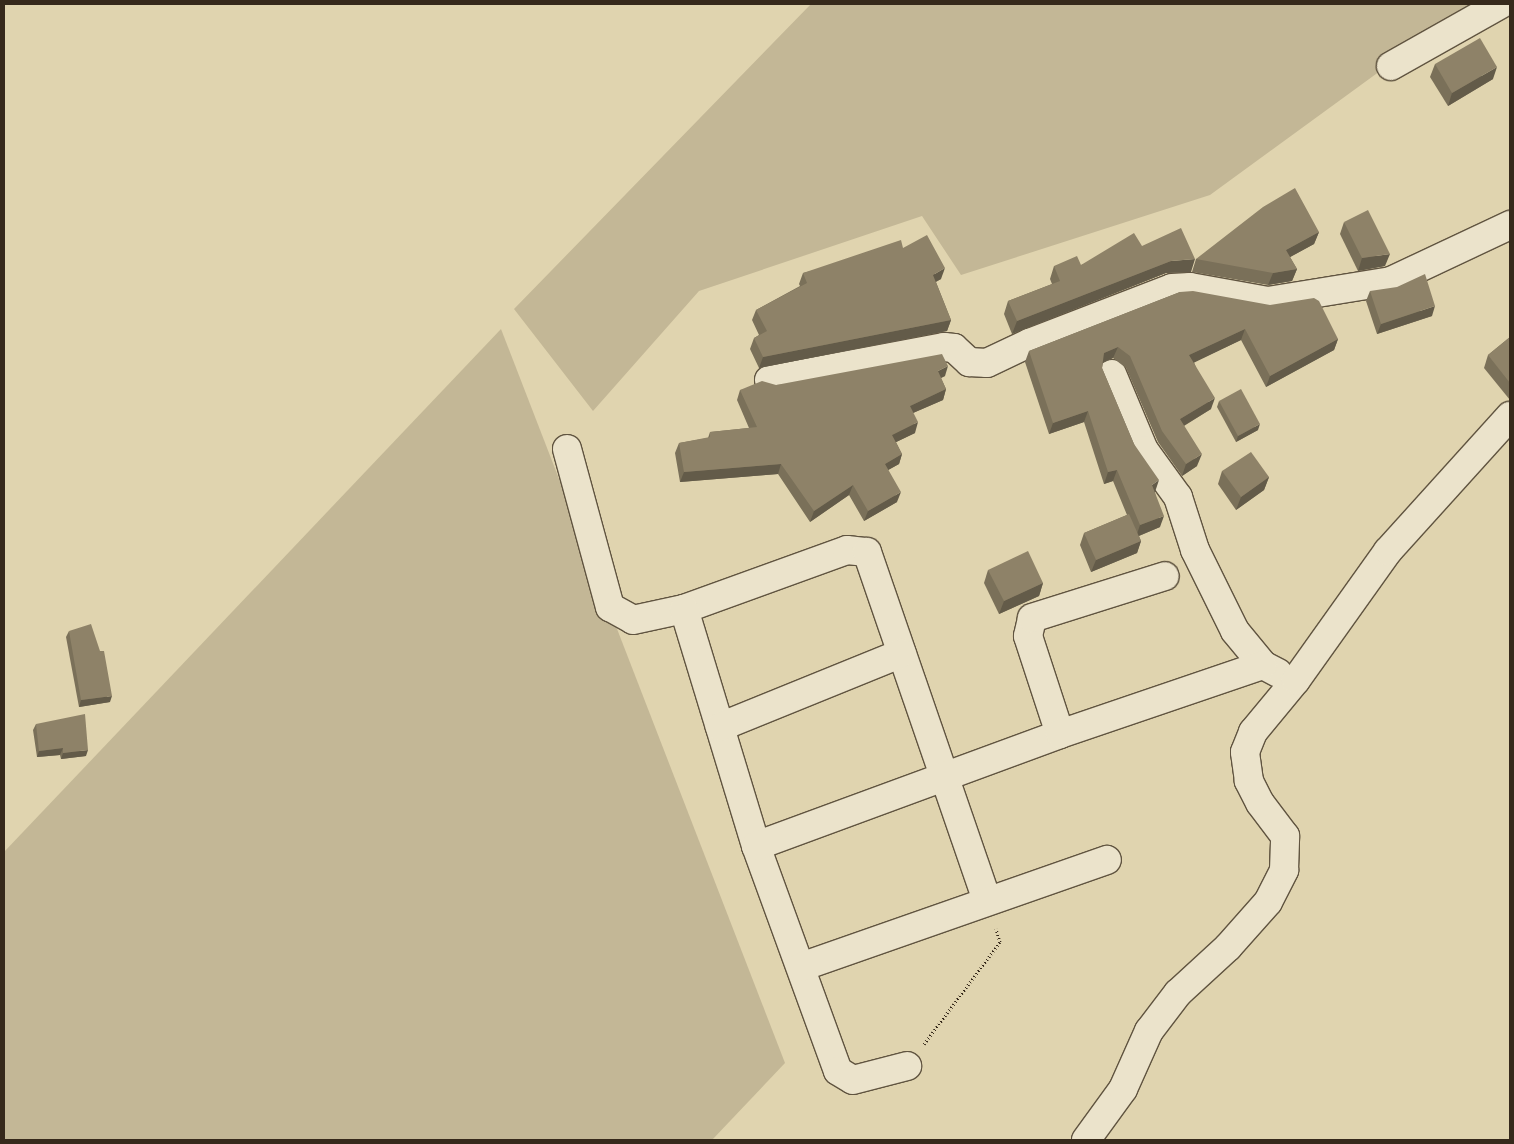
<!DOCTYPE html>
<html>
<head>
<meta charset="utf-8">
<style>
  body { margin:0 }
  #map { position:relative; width:1514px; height:1144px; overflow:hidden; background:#e0d4af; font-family:"IM FELL Great Primer",serif }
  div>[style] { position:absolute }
  .green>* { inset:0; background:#c3b796 }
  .path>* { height:3px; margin-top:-1.5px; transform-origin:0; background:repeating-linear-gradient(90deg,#36291b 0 1px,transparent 0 3.5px) }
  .roads { filter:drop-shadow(1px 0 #605440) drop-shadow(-1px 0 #605440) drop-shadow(0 1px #605440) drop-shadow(0 -1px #605440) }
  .street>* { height:28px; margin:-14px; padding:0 14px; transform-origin:14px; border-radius:14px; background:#ebe3cb }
  .wall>* { inset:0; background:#7a7059 }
  .shaded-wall>* { inset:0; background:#635b49 }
  .building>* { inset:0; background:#8e8268 }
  span { translate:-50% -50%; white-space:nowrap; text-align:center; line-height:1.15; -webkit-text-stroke:4px #ebe3cb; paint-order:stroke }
  .frame { position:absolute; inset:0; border:5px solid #36291b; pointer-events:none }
</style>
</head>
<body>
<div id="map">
  <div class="green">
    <div style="clip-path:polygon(811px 4px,1472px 4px,1210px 195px,961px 275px,922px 216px,699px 291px,593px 411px,514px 309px)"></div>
    <div style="clip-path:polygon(501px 329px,785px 1063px,712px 1140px,4px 1140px,4px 852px)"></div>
  </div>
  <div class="path">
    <div style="left:924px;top:1044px;width:127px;rotate:-53.3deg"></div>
    <div style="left:1000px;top:942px;width:14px;rotate:-107deg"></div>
  </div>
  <div class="roads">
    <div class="street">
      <div style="left:1391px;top:66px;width:126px;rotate:-29.4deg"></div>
      <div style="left:1112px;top:374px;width:82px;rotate:67.2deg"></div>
      <div style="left:1144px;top:450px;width:58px;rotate:54.1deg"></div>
      <div style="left:1178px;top:497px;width:56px;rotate:72.2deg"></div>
      <div style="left:1195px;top:550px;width:90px;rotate:63.7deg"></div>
      <div style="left:1235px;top:631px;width:44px;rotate:50.5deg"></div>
      <div style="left:1263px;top:665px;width:17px;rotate:28deg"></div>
      <div style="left:769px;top:380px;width:178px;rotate:-10.7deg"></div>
      <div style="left:944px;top:347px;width:10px;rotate:6deg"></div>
      <div style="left:954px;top:348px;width:21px;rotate:43deg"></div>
      <div style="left:969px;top:362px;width:18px;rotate:3deg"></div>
      <div style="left:987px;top:363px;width:47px;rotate:-25.5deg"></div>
      <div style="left:1029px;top:343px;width:153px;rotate:-21deg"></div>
      <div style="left:1172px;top:288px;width:18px;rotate:-3deg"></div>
      <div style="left:1190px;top:287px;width:79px;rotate:10.2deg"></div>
      <div style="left:1268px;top:301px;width:125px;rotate:-9.2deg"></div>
      <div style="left:1391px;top:281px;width:132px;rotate:-25.2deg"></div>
      <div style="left:567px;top:449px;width:164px;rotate:74.8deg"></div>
      <div style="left:610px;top:607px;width:26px;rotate:29deg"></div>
      <div style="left:633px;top:620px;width:52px;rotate:-12.2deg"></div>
      <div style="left:684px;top:609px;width:173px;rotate:-19.9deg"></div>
      <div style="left:847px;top:550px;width:20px;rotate:6deg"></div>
      <div style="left:867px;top:552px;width:369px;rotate:71deg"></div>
      <div style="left:684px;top:609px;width:248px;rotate:73.1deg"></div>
      <div style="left:756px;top:846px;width:239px;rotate:70deg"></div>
      <div style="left:838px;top:1071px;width:17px;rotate:31deg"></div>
      <div style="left:853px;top:1080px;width:56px;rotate:-14.5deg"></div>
      <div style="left:720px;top:727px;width:196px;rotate:-22.1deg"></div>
      <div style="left:1060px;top:734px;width:103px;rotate:-108.1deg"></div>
      <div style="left:1028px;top:636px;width:18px;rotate:-77deg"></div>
      <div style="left:1032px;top:618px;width:139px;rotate:-17.5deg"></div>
      <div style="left:756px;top:846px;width:324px;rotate:-20.2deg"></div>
      <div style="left:1060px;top:734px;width:214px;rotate:-18.8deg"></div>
      <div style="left:801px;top:967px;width:324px;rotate:-19.3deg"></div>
      <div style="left:1086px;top:1140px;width:63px;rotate:-54deg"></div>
      <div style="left:1123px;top:1089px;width:64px;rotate:-65.9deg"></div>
      <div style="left:1149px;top:1031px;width:48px;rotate:-52.7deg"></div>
      <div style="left:1178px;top:993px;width:68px;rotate:-42.6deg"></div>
      <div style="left:1228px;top:947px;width:60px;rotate:-48.4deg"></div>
      <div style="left:1268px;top:902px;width:36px;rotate:-63deg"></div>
      <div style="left:1284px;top:870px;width:34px;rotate:-88deg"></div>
      <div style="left:1285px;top:836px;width:41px;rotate:-127.1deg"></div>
      <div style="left:1260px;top:803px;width:25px;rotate:-117deg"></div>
      <div style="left:1249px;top:781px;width:29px;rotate:-98deg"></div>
      <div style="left:1245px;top:752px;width:22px;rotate:-68deg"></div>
      <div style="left:1253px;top:732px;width:67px;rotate:-50.4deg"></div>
      <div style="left:1296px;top:680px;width:158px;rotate:-54.5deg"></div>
      <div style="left:1388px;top:551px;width:182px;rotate:-47.9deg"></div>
    </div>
  </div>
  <div class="wall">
    <div style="clip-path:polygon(1435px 64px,1493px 79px,1448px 106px,1430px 77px)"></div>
    <div style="clip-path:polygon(1344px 222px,1385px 266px,1358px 271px,1340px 234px)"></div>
    <div style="clip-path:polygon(1319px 232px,1314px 244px,1290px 257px,1297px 269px,1292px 281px,1268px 285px,1192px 272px,1196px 259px)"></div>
    <div style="clip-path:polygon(1142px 246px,1191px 272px,1166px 273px,1012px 334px,1004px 314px,1008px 301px,1052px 284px,1050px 279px,1054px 266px,1081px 265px)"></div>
    <div style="clip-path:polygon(903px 248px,941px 279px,936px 282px,951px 320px,947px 331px,759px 368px,750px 349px,754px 338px,759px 335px,752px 320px,756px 310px,800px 286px,799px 284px,803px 273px)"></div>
    <div style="clip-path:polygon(1370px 291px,1432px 316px,1377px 334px,1366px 301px)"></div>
    <div style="clip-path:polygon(1180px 292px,1338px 339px,1334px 350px,1266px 387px,1241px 340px,1194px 362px,1211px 409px,1184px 426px,1197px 466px,1182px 476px,1158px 442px,1126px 368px,1113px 358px,1103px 363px,1102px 368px,1134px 444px,1155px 492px,1160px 527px,1139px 536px,1141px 541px,1137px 553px,1091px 572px,1080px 545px,1084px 533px,1127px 515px,1113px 481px,1104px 484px,1084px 422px,1049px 434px,1025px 362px,1029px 351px)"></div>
    <div style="clip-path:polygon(1510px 337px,1510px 400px,1484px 368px,1488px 355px)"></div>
    <div style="clip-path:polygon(945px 376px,941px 378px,946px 389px,943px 400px,913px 413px,915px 433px,896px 442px,902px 454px,899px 464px,888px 470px,897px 502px,864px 521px,849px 495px,810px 522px,778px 474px,680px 482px,675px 453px,679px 443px,708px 438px,710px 432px,749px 428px,737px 400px,740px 390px,776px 385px)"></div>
    <div style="clip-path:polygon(1219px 401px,1258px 430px,1236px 442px,1217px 407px)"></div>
    <div style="clip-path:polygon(1222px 471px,1269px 477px,1264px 490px,1236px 510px,1218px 484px)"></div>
    <div style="clip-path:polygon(988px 570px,1043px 583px,1039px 596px,999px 614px,984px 583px)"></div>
    <div style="clip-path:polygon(69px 631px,110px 702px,79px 707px,66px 637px)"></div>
    <div style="clip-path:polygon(36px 724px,86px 756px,61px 759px,60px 755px,37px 757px,33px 730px)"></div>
  </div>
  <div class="shaded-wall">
    <div style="clip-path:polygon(1497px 67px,1493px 79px,1448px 106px,1452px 93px)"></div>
    <div style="clip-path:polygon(1319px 232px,1314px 244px,1281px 262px,1286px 250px)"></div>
    <div style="clip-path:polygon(1390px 254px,1385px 266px,1358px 271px,1362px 258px)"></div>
    <div style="clip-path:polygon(1195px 259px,1191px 272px,1166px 273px,1012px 334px,1017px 321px,1171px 261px)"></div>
    <div style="clip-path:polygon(945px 268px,941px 279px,929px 285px,933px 275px)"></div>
    <div style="clip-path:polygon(1297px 269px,1292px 281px,1268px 285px,1273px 273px)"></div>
    <div style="clip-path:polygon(1435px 306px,1432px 316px,1377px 334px,1381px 324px)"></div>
    <div style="clip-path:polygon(951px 320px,947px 331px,759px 368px,763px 357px)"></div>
    <div style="clip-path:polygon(1245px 329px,1241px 340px,1185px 367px,1189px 355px)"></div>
    <div style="clip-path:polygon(1338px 339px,1334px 350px,1266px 387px,1270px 376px)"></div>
    <div style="clip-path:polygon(1118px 347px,1113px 358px,1100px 364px,1104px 353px)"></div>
    <div style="clip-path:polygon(948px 366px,945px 376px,934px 381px,938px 371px)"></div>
    <div style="clip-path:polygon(946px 389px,943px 400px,906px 416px,910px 406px)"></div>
    <div style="clip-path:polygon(1215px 398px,1211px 409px,1175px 431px,1180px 419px)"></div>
    <div style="clip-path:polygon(1088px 411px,1084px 422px,1049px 434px,1053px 423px)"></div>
    <div style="clip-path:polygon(918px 422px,915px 433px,888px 446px,892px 435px)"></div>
    <div style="clip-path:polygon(1260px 424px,1258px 430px,1236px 442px,1238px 436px)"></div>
    <div style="clip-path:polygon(902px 454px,899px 464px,881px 474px,885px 464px)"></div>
    <div style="clip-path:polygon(1202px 454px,1197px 466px,1182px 476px,1186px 464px)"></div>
    <div style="clip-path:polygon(781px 464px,778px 474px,680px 482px,684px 472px)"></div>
    <div style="clip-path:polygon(1117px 470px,1113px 481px,1104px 484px,1108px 472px)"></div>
    <div style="clip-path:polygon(1269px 477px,1264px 490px,1236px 510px,1241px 497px)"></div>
    <div style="clip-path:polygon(1159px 480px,1155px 492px,1147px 497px,1152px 485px)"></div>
    <div style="clip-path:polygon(853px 485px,849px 495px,810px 522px,814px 511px)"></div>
    <div style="clip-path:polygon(901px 492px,897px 502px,864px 521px,868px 511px)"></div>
    <div style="clip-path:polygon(1164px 516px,1160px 527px,1136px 537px,1140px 525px)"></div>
    <div style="clip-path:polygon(1141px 541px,1137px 553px,1091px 572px,1096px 560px)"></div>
    <div style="clip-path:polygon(1043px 583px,1039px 596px,999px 614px,1004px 601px)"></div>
    <div style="clip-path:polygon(112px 696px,110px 702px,79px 707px,81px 700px)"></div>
    <div style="clip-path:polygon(63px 748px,60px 755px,37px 757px,39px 751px)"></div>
    <div style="clip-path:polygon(88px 750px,86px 756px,61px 759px,63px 753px)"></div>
  </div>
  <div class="building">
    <div style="clip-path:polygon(1480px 38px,1497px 67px,1452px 93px,1435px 64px)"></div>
    <div style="clip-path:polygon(1295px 188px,1319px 232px,1286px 250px,1297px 269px,1273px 273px,1196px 259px,1263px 207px)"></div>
    <div style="clip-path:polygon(1368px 210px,1390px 254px,1362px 258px,1344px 222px)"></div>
    <div style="clip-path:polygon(1181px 228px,1195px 259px,1171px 261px,1017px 321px,1008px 301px,1060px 281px,1054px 266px,1077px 256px,1081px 265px,1134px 233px,1142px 246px)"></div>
    <div style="clip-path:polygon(927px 235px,945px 268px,933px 275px,951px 320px,763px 357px,754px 338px,767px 331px,756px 310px,807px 283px,803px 273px,901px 240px,903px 248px)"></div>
    <div style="clip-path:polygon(1425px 274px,1435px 306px,1381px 324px,1370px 291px,1397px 287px)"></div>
    <div style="clip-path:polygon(1193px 291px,1270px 305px,1314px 298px,1319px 301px,1338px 339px,1270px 376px,1245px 329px,1189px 355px,1215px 398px,1180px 419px,1202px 454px,1186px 464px,1162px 431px,1130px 356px,1118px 347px,1104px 353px,1102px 368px,1134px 444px,1159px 480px,1152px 485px,1164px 516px,1140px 525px,1117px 470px,1108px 472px,1088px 411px,1053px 423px,1029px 351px,1180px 292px)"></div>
    <div style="clip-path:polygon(1510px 337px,1510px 383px,1488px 355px)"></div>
    <div style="clip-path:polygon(942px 354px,948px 366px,938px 371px,946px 389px,910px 406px,918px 422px,892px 435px,902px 454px,885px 464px,901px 492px,868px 511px,853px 485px,814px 511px,781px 464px,684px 472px,679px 443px,710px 437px,710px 432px,757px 427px,740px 390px,762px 381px,776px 385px)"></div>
    <div style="clip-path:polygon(1241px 389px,1260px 424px,1238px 436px,1219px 401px)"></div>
    <div style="clip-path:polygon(1251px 452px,1269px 477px,1241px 497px,1222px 471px)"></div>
    <div style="clip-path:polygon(1129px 514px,1141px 541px,1096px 560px,1084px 533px)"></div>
    <div style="clip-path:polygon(1028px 551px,1043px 583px,1004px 601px,988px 570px)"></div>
    <div style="clip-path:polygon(91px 624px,100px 651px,104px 651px,112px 696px,81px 700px,69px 631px)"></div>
    <div style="clip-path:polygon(85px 714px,88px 750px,63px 753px,63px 748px,39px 751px,36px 724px)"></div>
  </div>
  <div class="frame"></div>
</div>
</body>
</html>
